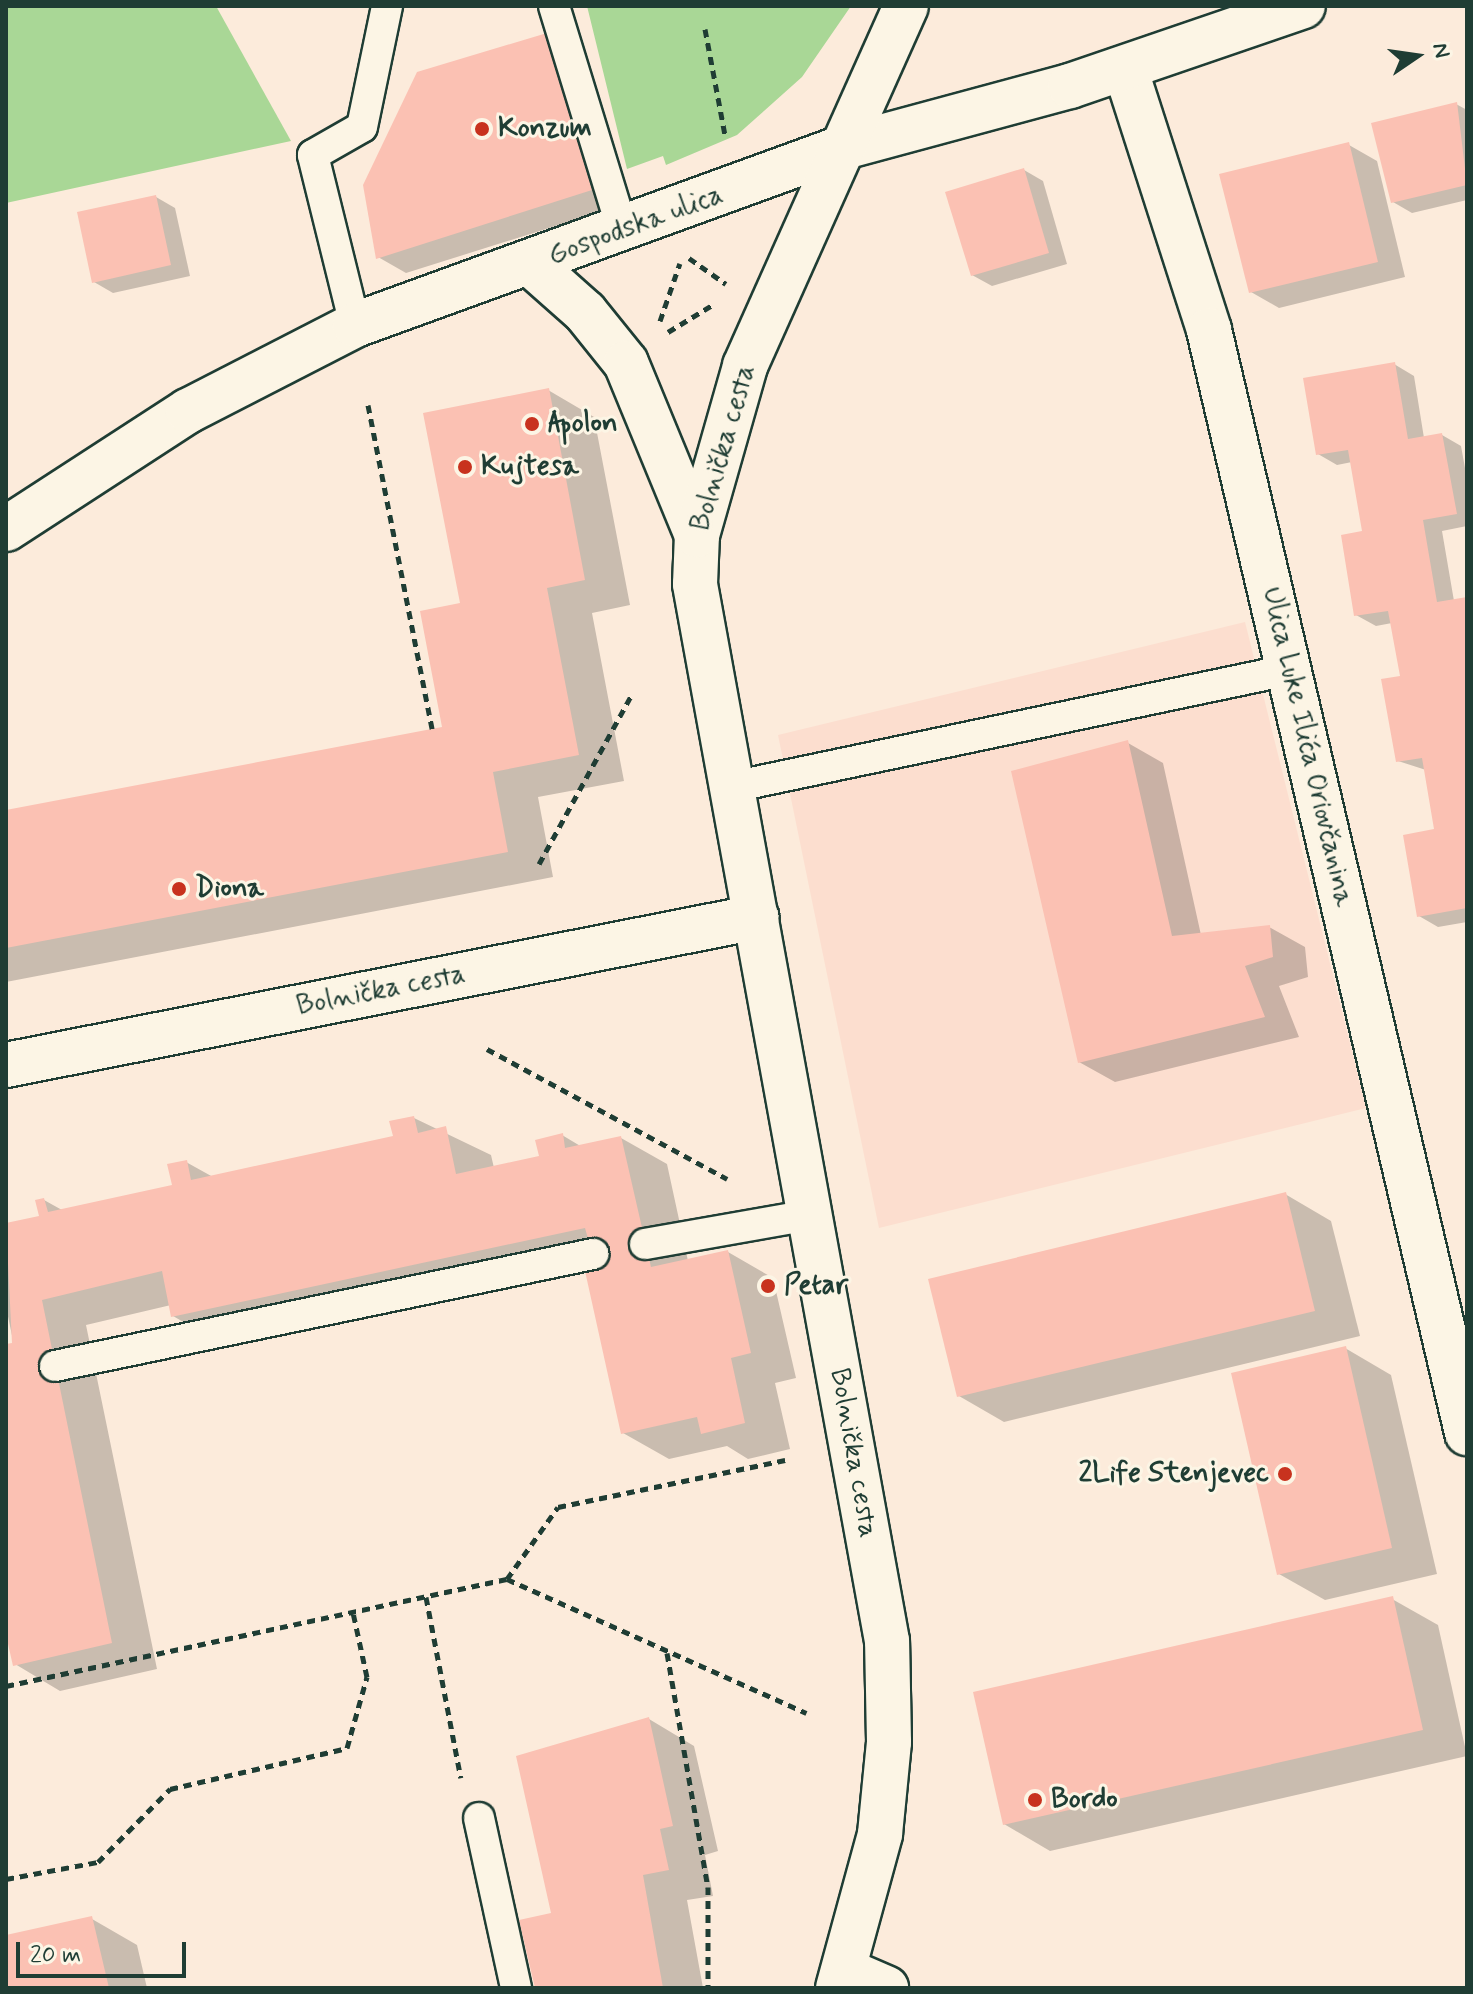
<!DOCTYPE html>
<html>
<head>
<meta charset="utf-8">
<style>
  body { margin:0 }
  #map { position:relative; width:1473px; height:1994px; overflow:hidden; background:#fcebdb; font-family:Mynerve,sans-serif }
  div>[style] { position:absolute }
  .built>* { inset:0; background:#fcdecf }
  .green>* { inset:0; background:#a9d796 }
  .shadow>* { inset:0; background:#0003 }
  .building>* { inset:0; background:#fbc1b3 }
  .path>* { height:5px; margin-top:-2.5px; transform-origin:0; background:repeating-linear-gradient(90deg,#1f3d34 0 8px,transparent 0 14px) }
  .roads { filter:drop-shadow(2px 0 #1f3d34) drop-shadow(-2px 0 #1f3d34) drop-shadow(0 2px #1f3d34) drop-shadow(0 -2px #1f3d34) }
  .lane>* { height:30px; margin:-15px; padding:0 15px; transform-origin:15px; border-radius:15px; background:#fcf5e5 }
  .street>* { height:44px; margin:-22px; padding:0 22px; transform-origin:22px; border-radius:22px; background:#fcf5e5 }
  .secondary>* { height:44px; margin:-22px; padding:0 22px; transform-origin:22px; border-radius:22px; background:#fcf5e5 }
  .dots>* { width:22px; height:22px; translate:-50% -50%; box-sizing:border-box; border:4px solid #fcf5e5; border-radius:50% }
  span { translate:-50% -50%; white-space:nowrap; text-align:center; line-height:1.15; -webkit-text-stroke:6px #fcf5e5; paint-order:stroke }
  .poi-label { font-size:28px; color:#1f3d34; font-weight:700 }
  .left { translate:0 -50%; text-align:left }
  .right { translate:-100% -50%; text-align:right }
  .street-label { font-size:28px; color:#1f3d34 }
  .frame { position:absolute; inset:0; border:8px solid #1f3d34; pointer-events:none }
  .north { position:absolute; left:1377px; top:16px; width:80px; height:80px; -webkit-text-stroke:6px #fcf5e5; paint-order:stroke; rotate:77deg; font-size:22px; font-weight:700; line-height:32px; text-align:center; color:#1f3d34 }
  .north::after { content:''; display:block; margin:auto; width:28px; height:36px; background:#1f3d34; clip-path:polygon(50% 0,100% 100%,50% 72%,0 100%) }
  .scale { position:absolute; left:16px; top:1942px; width:170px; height:36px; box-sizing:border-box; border:4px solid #1f3d34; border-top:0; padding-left:10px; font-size:24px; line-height:28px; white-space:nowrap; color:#1f3d34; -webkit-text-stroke:6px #fcf5e5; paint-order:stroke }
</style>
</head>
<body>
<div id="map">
  <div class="built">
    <div style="clip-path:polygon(1245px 622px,1366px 1108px,879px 1228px,778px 735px)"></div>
  </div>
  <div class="green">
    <div style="clip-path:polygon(6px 6px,216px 6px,291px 141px,6px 203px)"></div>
    <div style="clip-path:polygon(587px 6px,851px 6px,802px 77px,737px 135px,666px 165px,663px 156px,627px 169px)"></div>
  </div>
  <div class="shadow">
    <div style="clip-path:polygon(547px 35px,619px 206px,406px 273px,378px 257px)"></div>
    <div style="clip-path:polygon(1456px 104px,1467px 110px,1467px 200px,1412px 213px,1393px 202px)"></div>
    <div style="clip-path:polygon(1349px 145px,1377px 161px,1405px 277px,1279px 308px,1251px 292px)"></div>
    <div style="clip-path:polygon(1024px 170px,1043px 181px,1067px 264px,992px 286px,972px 275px)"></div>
    <div style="clip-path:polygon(156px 197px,175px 208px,190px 276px,113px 293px,94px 282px)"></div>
    <div style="clip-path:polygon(1394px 364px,1414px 376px,1424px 438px,1442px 435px,1461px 446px,1467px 479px,1467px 526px,1442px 531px,1454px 601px,1467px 599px,1467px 922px,1438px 927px,1419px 916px,1436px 831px,1426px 770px,1398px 761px,1402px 677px,1392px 623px,1376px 626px,1356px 615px,1364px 533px,1352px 462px,1337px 465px,1318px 454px)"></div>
    <div style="clip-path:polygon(548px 390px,594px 417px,630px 605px,592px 613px,624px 781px,538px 797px,553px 877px,6px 982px,6px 813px,444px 729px,462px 604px)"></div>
    <div style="clip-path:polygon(1128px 743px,1163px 763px,1201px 935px,1269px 927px,1305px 947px,1308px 977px,1279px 986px,1299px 1037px,1115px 1082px,1079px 1062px)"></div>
    <div style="clip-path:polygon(414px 1118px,491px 1155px,494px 1168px,541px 1158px,562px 1135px,582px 1147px,621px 1138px,667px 1164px,688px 1261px,728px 1252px,773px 1278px,796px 1378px,775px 1383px,790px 1449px,748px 1459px,727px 1446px,669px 1459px,623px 1433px,597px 1261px,218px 1342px,173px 1316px,171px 1305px,86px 1325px,157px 1669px,60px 1691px,15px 1664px,6px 1626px,6px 1346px,14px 1345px,6px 1307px,6px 1225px,41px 1217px,44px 1200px,62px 1210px,175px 1186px,186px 1162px,213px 1177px,395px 1137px)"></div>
    <div style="clip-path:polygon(1285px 1194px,1331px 1221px,1360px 1336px,1004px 1422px,959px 1396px)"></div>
    <div style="clip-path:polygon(1345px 1348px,1391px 1375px,1437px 1574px,1325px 1600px,1279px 1574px)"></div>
    <div style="clip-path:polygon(1392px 1599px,1438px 1625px,1467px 1756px,1050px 1851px,1004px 1824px)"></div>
    <div style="clip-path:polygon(649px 1719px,694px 1746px,718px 1851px,705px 1855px,713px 1896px,687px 1900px,703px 1988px,537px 1988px,553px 1914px)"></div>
    <div style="clip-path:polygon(92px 1919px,137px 1945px,147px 1988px,6px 1988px,6px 1937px)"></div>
  </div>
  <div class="building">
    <div style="clip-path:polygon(547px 33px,592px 190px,376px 259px,363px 185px,417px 72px)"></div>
    <div style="clip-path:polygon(1457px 102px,1467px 185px,1391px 203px,1371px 123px)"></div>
    <div style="clip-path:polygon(1349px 142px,1378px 262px,1249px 293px,1219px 174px)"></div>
    <div style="clip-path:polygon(1024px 168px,1049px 253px,971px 276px,945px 192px)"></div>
    <div style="clip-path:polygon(156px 195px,171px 265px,92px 283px,77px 212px)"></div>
    <div style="clip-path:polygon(1395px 362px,1408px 439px,1442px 433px,1457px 514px,1423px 520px,1437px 602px,1467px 597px,1467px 908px,1417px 917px,1403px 835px,1434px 829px,1422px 758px,1396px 762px,1381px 679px,1400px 676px,1388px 611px,1354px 616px,1341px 535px,1362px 531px,1348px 450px,1316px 455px,1303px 378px)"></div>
    <div style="clip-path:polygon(549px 388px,585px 580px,547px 588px,579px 755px,493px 772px,508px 852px,6px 948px,6px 810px,442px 727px,420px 611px,460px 603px,423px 413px)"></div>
    <div style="clip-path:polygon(1128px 740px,1172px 936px,1270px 925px,1273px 957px,1245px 966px,1265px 1017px,1078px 1063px,1011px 771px)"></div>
    <div style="clip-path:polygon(414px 1116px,418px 1133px,446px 1126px,456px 1174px,539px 1156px,535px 1140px,563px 1133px,565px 1148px,621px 1136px,651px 1267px,728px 1250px,751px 1353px,731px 1358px,745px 1423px,701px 1434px,697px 1417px,621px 1434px,585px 1271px,597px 1270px,585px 1228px,171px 1317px,162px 1271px,42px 1300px,112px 1643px,13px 1666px,6px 1635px,6px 1344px,12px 1343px,6px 1223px,39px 1216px,35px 1200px,44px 1198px,48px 1212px,172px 1185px,167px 1164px,187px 1160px,191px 1180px,393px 1136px,389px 1121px)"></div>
    <div style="clip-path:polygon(1286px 1192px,1315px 1311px,957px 1397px,928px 1279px)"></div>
    <div style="clip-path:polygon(1346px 1346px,1392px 1548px,1277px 1575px,1231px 1373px)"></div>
    <div style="clip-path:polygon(1393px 1596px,1423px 1730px,1003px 1825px,973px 1692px)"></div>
    <div style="clip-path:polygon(649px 1717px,673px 1826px,660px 1829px,669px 1870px,643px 1875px,663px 1988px,535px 1988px,519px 1920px,551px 1913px,516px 1756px)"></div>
    <div style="clip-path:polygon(92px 1916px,109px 1988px,6px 1988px,6px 1935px)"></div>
  </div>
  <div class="path">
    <div style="left:705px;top:29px;width:108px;rotate:79.3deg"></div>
    <div style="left:689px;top:258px;width:45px;rotate:35.1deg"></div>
    <div style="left:660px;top:321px;width:61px;rotate:-71deg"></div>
    <div style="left:668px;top:332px;width:54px;rotate:-31.3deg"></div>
    <div style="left:368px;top:405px;width:330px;rotate:78.8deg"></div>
    <div style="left:539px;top:864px;width:192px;rotate:-61.3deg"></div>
    <div style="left:487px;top:1049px;width:273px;rotate:28.4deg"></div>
    <div style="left:507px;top:1579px;width:88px;rotate:-54.7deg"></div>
    <div style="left:558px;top:1507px;width:232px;rotate:-11.7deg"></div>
    <div style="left:426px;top:1597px;width:184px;rotate:79.1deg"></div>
    <div style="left:667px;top:1653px;width:238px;rotate:80.1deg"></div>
    <div style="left:708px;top:1887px;width:101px;rotate:90deg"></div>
    <div style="left:6px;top:1686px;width:512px;rotate:-12.06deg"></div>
    <div style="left:507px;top:1579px;width:328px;rotate:24.1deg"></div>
    <div style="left:6px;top:1879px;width:94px;rotate:-10.5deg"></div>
    <div style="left:98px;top:1862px;width:103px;rotate:-45.4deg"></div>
    <div style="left:170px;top:1789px;width:182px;rotate:-13deg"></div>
    <div style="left:347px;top:1748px;width:74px;rotate:-74.3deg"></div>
    <div style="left:367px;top:1677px;width:66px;rotate:-102.2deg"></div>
  </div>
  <div class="roads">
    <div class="lane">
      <div style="left:554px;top:6px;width:236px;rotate:73deg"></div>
      <div style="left:355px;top:325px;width:175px;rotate:-103.9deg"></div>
      <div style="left:313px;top:155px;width:56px;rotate:-29.7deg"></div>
      <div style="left:362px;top:127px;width:124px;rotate:-78.3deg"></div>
      <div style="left:732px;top:787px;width:568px;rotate:-11.88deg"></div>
      <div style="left:645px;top:1244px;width:168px;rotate:-10deg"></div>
      <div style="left:55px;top:1366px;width:550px;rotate:-11.76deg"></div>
      <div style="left:479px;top:1818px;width:174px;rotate:77.7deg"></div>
    </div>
    <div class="street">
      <div style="left:1125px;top:68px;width:275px;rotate:72.2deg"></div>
      <div style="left:1209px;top:330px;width:1133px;rotate:76.83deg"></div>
      <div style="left:6px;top:1065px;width:765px;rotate:-11.15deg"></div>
    </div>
    <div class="secondary">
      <div style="left:532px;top:265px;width:71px;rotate:41.6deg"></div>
      <div style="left:585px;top:312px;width:65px;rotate:51.2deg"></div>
      <div style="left:626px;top:363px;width:186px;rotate:67.6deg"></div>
      <div style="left:6px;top:529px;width:217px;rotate:-33deg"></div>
      <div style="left:188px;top:411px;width:188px;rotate:-27.2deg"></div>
      <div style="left:355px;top:325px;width:520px;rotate:-20deg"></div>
      <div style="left:844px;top:147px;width:234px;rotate:-15.1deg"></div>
      <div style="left:1070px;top:86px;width:246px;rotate:-18.9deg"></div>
      <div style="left:844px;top:1970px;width:46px;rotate:23.2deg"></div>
      <div style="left:838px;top:1988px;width:160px;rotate:-74.7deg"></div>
      <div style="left:880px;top:1834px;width:92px;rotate:-84.4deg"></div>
      <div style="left:889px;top:1742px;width:101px;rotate:-91.1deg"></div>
      <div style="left:887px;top:1641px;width:1074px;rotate:-100.3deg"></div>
      <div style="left:695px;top:584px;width:49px;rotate:-87.7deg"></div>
      <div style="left:697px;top:535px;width:176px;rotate:-74.1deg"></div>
      <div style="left:745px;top:366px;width:394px;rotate:-65.9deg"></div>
    </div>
  </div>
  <div class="dots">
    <div style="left:482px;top:129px;background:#c8321e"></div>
    <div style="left:532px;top:424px;background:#c8321e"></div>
    <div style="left:465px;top:467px;background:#c8321e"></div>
    <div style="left:179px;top:889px;background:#c8321e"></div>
    <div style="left:768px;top:1286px;background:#c8321e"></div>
    <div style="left:1285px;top:1474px;background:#c8321e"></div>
    <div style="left:1035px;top:1800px;background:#c8321e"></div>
  </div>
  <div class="poi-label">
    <span class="left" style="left:498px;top:129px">Konzum</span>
    <span class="left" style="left:548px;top:424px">Apolon</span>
    <span class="left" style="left:481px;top:467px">Kujtesa</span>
    <span class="left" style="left:195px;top:889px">Diona</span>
    <span class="left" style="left:784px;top:1286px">Petar</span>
    <span class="right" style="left:1269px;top:1474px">2Life Stenjevec</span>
    <span class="left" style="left:1051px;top:1800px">Bordo</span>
  </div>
  <div class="street-label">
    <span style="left:636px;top:226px;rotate:-20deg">Gospodska ulica</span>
    <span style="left:724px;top:448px;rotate:-74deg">Bolnička cesta</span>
    <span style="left:1307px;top:747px;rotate:77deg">Ulica Luke Ilića Oriovčanina</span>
    <span style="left:381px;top:991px;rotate:-11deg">Bolnička cesta</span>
    <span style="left:853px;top:1453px;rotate:80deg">Bolnička cesta</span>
  </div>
  <div class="frame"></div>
  <div class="north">N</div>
  <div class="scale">20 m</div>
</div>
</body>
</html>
